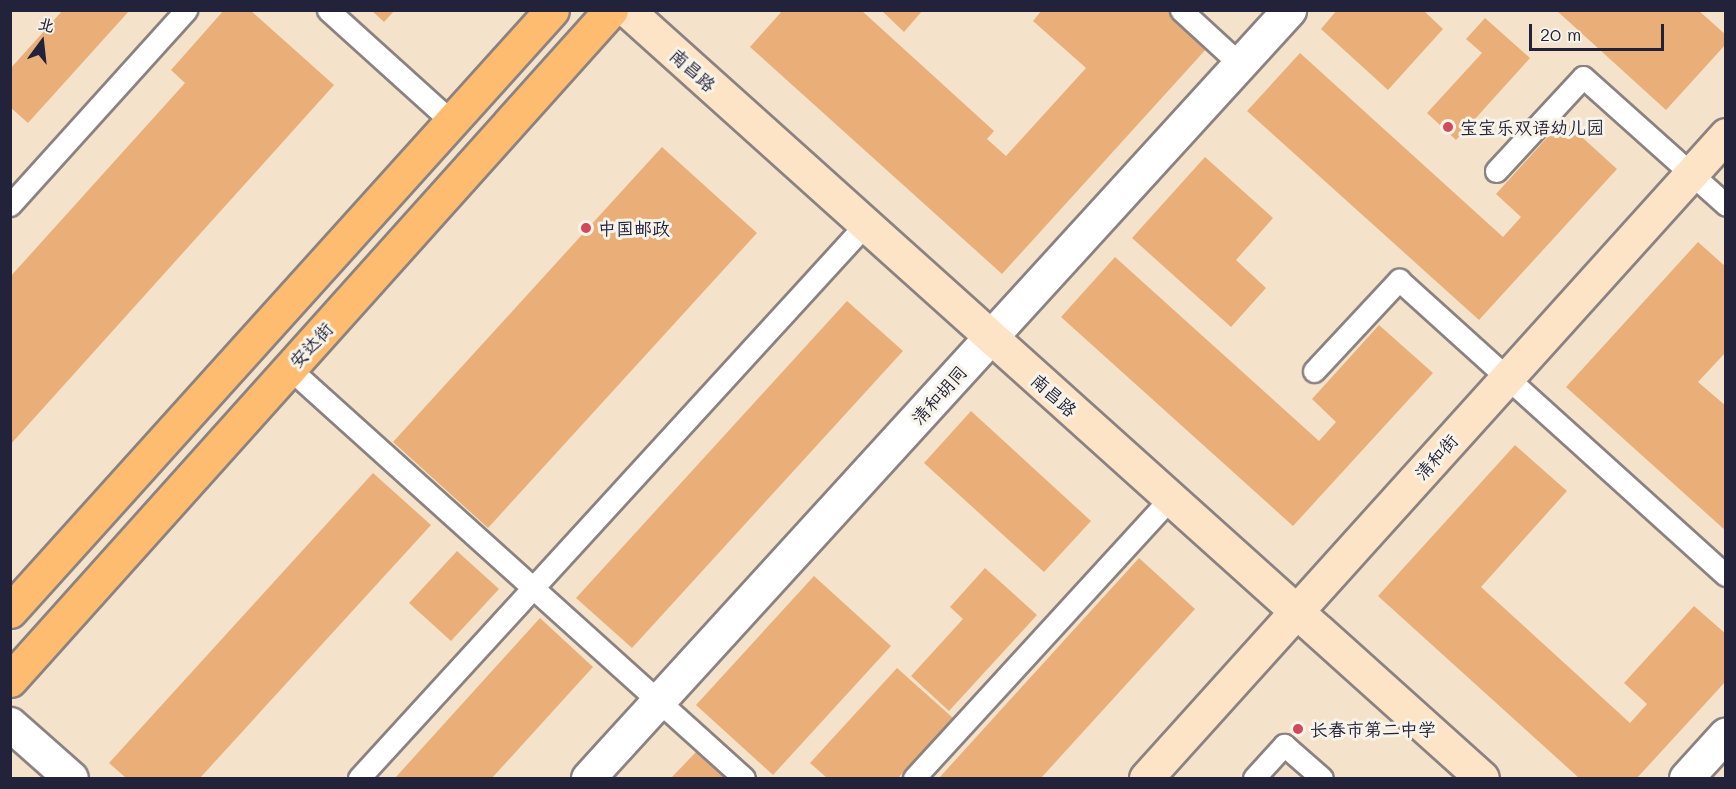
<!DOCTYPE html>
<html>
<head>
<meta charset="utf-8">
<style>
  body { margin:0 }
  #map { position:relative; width:1736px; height:789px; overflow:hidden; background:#f4e3ca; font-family:Mali,"LXGW WenKai TC",sans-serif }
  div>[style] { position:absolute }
  .building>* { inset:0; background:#eaaf78 }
  .roads { filter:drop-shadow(2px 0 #8b8282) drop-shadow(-2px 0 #8b8282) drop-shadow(0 2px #8b8282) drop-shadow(0 -2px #8b8282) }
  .lane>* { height:21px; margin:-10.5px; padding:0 10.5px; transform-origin:10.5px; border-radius:10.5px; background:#fff }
  .street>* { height:33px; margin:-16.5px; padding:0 16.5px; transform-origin:16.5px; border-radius:16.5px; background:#fff }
  .secondary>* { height:33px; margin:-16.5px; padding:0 16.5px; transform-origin:16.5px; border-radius:16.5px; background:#fee4c6 }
  .primary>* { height:33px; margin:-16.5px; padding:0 16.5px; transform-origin:16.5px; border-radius:16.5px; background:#fdbc70 }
  .dots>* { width:16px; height:16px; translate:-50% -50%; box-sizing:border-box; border:3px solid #f7f3e8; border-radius:50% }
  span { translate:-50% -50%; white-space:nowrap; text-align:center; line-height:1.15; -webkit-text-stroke:6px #f7f3e8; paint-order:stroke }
  .street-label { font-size:18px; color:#22223b }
  .poi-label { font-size:18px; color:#22223b }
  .left { translate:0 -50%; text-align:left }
  .frame { position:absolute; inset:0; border:12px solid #22223b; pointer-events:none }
  .north { position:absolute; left:12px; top:12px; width:60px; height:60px; -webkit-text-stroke:4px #f7f3e8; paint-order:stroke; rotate:15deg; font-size:16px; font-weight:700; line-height:24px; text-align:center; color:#22223b }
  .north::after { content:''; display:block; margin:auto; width:21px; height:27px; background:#22223b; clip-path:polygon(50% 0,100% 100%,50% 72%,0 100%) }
  .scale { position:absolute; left:1529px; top:24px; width:135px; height:27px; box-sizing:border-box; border:3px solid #22223b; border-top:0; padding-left:8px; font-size:18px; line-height:21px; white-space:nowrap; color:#22223b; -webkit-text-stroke:4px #f7f3e8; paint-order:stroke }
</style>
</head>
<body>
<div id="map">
  <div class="building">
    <div style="clip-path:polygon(63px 10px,130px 10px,28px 123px,10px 107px,10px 69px)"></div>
    <div style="clip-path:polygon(224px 10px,250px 10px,334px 85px,10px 445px,10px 277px,185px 83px,171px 70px)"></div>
    <div style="clip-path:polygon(371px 10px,395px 10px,384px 22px)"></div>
    <div style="clip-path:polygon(783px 10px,861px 10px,994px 131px,987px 139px,1006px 156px,1086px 68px,1033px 21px,1042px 10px,1168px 10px,1208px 47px,1002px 274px,750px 47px)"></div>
    <div style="clip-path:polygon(881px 10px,923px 10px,904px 32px)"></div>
    <div style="clip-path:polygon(1337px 10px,1423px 10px,1443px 29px,1388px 90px,1321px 29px)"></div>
    <div style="clip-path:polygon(1556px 10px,1698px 10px,1726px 35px,1726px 44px,1666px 110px)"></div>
    <div style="clip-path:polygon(1485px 18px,1530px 58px,1456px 140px,1427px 113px,1482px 53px,1466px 39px)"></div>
    <div style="clip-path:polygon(1300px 53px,1503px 237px,1521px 217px,1496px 194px,1563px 120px,1617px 169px,1479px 320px,1247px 111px)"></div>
    <div style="clip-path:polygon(662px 147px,757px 233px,488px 528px,393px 442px)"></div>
    <div style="clip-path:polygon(1205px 157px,1273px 218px,1236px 260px,1266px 288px,1231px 327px,1132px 238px)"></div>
    <div style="clip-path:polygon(1698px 242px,1726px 267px,1726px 352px,1698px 382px,1726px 406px,1726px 531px,1566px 387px)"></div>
    <div style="clip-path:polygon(1115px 257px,1319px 441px,1336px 422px,1312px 399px,1379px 325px,1433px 373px,1293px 526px,1061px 317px)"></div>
    <div style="clip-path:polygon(847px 301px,903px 351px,632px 648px,576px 598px)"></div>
    <div style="clip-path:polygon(971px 411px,1091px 521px,1044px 572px,924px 463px)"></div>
    <div style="clip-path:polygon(1515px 445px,1567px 491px,1481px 587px,1630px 723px,1647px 704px,1624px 683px,1694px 606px,1726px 634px,1726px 681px,1637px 778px,1579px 778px,1378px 596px)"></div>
    <div style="clip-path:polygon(373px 473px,431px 525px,200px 778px,126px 778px,109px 763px)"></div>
    <div style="clip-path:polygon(457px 551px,499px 589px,451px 641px,409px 603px)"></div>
    <div style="clip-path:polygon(1139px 558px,1195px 609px,1041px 778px,939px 778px)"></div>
    <div style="clip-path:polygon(985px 568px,1037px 615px,949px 711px,911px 676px,963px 619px,950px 607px)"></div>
    <div style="clip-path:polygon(814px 576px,891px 646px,773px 775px,696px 705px)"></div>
    <div style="clip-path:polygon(540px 618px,593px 667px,492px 778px,395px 778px)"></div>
    <div style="clip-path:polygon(897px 668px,953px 718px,898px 778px,827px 778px,810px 763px)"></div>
    <div style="clip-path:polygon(696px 752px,725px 778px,671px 778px)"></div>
  </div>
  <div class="roads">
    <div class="lane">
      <div style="left:328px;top:10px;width:167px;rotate:42.1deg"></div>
      <div style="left:1181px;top:10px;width:80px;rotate:42.5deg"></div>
      <div style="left:1496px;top:171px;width:128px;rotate:-47.2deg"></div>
      <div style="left:1583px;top:77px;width:192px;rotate:41.8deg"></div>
      <div style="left:10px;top:205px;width:263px;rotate:-47.9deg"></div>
      <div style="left:290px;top:369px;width:611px;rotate:42.02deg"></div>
      <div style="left:1314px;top:371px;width:125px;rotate:-47deg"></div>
      <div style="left:1399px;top:280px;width:440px;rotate:42.1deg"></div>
      <div style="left:359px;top:778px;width:750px;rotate:-47.54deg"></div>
      <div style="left:914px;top:778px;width:379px;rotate:-47.5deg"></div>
      <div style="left:1254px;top:778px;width:45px;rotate:-47.7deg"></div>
      <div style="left:1284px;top:745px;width:50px;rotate:41deg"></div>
    </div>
    <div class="street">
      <div style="left:10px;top:724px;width:81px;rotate:41.5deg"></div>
      <div style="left:588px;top:778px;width:1040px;rotate:-47.61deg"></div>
      <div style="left:1686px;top:778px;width:59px;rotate:-47.7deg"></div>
    </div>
    <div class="secondary">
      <div style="left:627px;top:10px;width:1149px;rotate:41.93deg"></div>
      <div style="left:1146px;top:778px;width:866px;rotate:-47.95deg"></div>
    </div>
    <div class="primary">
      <div style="left:10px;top:611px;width:809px;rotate:-47.95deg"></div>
      <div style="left:10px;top:680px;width:900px;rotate:-48.11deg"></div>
    </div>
  </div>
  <div class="dots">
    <div style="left:1448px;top:127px;background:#d1495b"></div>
    <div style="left:586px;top:228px;background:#d1495b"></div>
    <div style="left:1298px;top:729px;background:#d1495b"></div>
  </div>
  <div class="street-label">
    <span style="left:693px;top:70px;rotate:42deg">南昌路</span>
    <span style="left:311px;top:345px;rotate:-48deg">安达街</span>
    <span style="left:939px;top:395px;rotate:-48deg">清和胡同</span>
    <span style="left:1054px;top:395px;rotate:42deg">南昌路</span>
    <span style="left:1436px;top:457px;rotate:-48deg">清和街</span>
  </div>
  <div class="poi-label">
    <span class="left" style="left:1460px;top:127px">宝宝乐双语幼儿园</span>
    <span class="left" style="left:598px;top:228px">中国邮政</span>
    <span class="left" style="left:1310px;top:729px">长春市第二中学</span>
  </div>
  <div class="frame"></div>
  <div class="north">北</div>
  <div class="scale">20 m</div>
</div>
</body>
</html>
